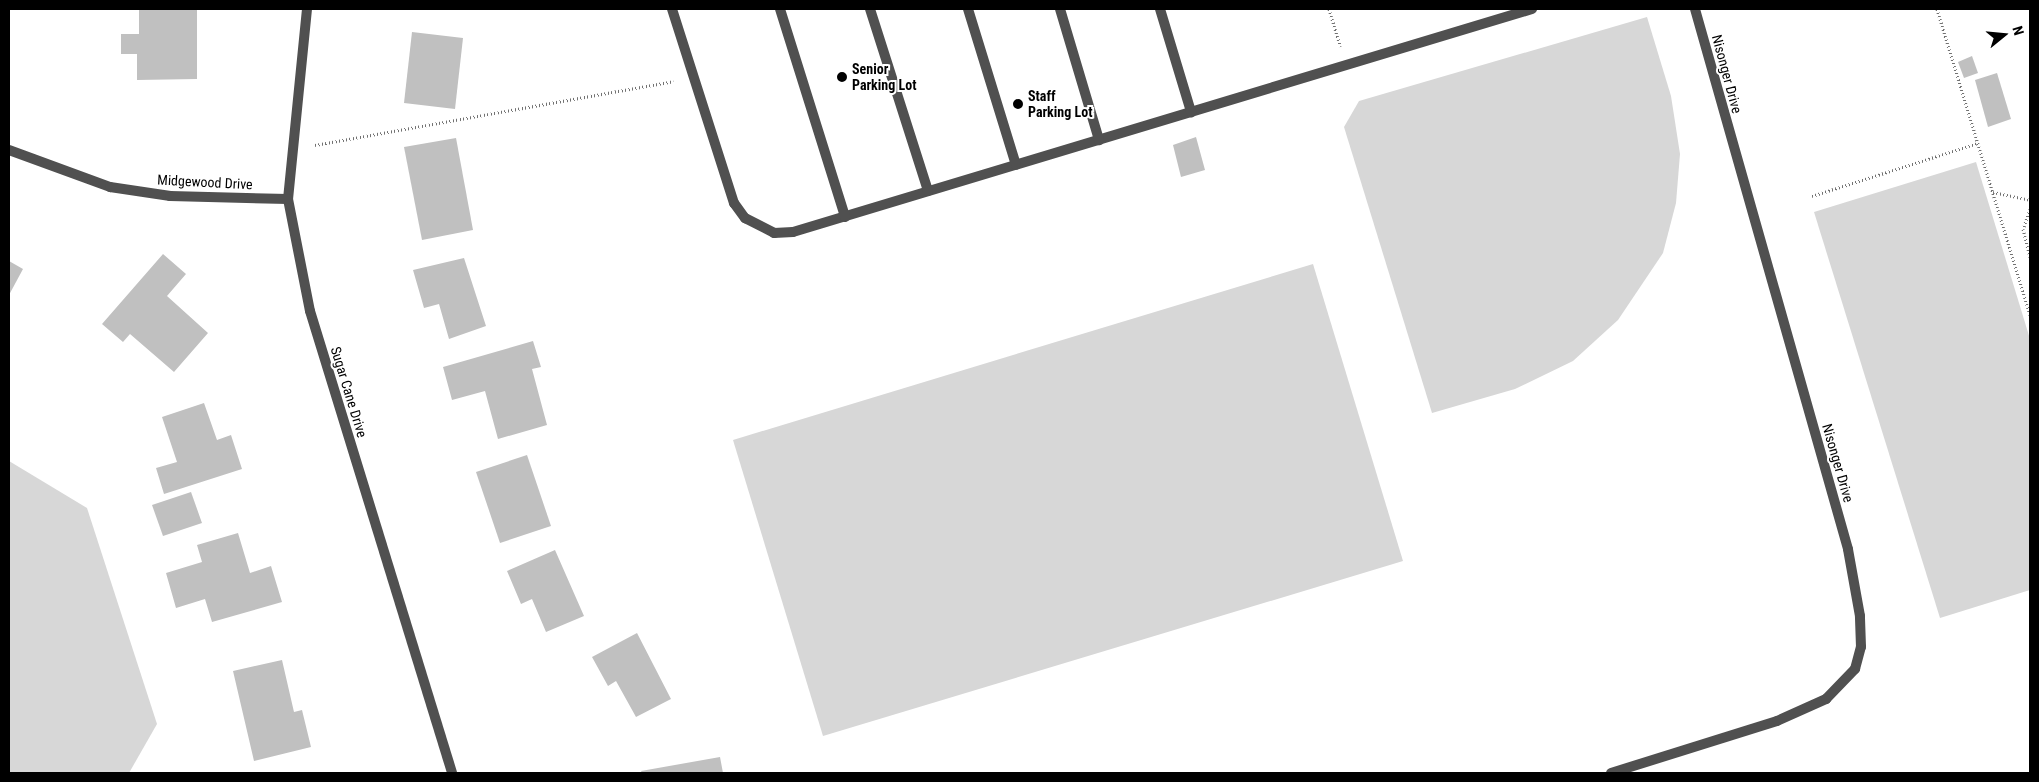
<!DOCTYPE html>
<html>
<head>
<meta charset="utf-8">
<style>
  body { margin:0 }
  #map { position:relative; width:2039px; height:782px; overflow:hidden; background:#fff; font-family:"Roboto Condensed",sans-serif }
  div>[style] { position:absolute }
  .green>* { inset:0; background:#d7d7d7 }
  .building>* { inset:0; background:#c0c0c0 }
  .path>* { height:3px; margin-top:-1.5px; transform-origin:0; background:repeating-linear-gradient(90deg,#727272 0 1px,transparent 0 3.5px) }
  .lane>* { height:10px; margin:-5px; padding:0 5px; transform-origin:5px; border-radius:5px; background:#505050 }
  .street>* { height:10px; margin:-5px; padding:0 5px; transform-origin:5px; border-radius:5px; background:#505050 }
  .dots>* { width:14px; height:14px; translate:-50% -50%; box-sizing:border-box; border:2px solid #fff; border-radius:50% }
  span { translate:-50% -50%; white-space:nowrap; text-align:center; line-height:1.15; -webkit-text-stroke:4px #fff; paint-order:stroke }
  .poi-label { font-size:14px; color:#000; font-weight:700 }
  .left { translate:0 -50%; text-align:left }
  .street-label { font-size:14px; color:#000 }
  .frame { position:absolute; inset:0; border:10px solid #000; pointer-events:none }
  .north { position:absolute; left:1979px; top:10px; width:50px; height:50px; -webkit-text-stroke:4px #fff; paint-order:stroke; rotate:73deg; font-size:14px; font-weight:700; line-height:20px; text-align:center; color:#000 }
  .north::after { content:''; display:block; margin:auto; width:18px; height:22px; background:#000; clip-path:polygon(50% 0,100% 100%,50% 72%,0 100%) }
</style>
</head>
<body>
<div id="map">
  <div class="green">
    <div style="clip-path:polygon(1647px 17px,1671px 96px,1680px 154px,1676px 203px,1663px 253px,1618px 320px,1573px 361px,1515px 389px,1432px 413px,1344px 127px,1359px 101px)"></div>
    <div style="clip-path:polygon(1976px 162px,2030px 339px,2030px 590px,1940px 618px,1814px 212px)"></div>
    <div style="clip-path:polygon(1313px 264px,1403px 561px,823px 736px,733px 440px)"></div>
    <div style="clip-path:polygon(9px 461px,87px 508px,157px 724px,129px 773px,9px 773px)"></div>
  </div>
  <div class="building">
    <div style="clip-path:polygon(139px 9px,197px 9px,197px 79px,137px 80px,137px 54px,121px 54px,121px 34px,139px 34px)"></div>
    <div style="clip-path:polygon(412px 32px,463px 38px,455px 109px,404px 103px)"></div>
    <div style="clip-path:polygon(1972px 56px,1978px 73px,1964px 78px,1958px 62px)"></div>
    <div style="clip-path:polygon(1997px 73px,2011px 119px,1988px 127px,1975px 80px)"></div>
    <div style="clip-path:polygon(1196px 137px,1205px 170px,1181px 177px,1173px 145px)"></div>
    <div style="clip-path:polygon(456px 138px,473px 230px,422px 240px,404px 147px)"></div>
    <div style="clip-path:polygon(163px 254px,186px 274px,167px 296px,208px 333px,174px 372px,130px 334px,123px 342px,102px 324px)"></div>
    <div style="clip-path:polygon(464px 258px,486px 326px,449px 339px,439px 304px,424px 308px,413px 270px)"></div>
    <div style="clip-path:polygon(9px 261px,23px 269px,9px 295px)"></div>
    <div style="clip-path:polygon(533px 341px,541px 367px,532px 369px,547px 425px,498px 439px,485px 391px,452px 400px,443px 367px)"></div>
    <div style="clip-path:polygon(204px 403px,217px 440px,231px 435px,242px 469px,164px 494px,156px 468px,177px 462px,162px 417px)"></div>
    <div style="clip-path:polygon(527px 455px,551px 526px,500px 543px,476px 472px)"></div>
    <div style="clip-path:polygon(191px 492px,202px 523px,163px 536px,152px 505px)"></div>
    <div style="clip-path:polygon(238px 533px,250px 573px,271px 566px,282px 602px,212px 622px,205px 599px,176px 608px,166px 573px,202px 562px,197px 545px)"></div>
    <div style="clip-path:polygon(555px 550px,584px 616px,546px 632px,532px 599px,521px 604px,507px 571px)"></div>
    <div style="clip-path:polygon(637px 633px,671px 699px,636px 717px,616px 681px,608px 686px,592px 657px)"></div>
    <div style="clip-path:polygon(282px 660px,294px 712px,302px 710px,311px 747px,254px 761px,233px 671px)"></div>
    <div style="clip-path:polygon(720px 757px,723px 773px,642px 773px,641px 771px)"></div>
  </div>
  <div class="path">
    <div style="left:1329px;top:9px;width:39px;rotate:73deg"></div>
    <div style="left:1937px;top:9px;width:320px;rotate:73.1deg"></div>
    <div style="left:315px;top:145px;width:364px;rotate:-10.1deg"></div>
    <div style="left:1993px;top:192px;width:38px;rotate:12deg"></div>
    <div style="left:1812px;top:196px;width:174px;rotate:-17.7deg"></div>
    <div style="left:2030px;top:209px;width:21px;rotate:109deg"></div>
    <div style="left:2023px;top:229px;width:29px;rotate:76deg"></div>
  </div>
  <div class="lane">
    <div style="left:672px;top:9px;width:204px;rotate:72.3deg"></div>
    <div style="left:734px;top:203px;width:19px;rotate:54deg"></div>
    <div style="left:745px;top:218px;width:33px;rotate:27deg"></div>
    <div style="left:774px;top:233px;width:19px;rotate:-3deg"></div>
    <div style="left:793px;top:232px;width:772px;rotate:-16.79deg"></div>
    <div style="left:780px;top:9px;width:218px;rotate:72.6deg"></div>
    <div style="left:870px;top:9px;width:191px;rotate:72.3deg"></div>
    <div style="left:968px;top:9px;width:163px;rotate:72.9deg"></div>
    <div style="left:1060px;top:9px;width:137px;rotate:73.4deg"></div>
    <div style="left:1160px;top:9px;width:108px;rotate:73.2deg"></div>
  </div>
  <div class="street">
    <div style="left:307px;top:9px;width:191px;rotate:95.7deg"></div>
    <div style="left:288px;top:199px;width:114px;rotate:78.9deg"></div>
    <div style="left:310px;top:311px;width:483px;rotate:72.9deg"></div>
    <div style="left:9px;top:150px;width:108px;rotate:20.1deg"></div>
    <div style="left:110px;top:187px;width:61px;rotate:8.5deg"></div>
    <div style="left:170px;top:196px;width:118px;rotate:1.5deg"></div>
    <div style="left:1611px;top:773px;width:174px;rotate:-17.4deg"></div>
    <div style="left:1777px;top:721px;width:54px;rotate:-24.2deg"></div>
    <div style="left:1826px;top:699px;width:42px;rotate:-46deg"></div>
    <div style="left:1855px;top:669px;width:23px;rotate:-75deg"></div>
    <div style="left:1861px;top:647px;width:31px;rotate:-92deg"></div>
    <div style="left:1860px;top:616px;width:68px;rotate:-100.2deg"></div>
    <div style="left:1848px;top:549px;width:561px;rotate:-105.82deg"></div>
  </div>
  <div class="dots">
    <div style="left:842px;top:77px;background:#000"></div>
    <div style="left:1018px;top:104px;background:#000"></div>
  </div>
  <div class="poi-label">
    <span class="left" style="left:852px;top:77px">Senior<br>Parking Lot</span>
    <span class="left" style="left:1028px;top:104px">Staff<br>Parking Lot</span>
  </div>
  <div class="street-label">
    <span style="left:1727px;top:74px;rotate:75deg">Nisonger Drive</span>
    <span style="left:205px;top:182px;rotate:3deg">Midgewood Drive</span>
    <span style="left:349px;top:392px;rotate:73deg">Sugar Cane Drive</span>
    <span style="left:1838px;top:463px;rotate:74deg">Nisonger Drive</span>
  </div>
  <div class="frame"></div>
  <div class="north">N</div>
</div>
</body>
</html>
